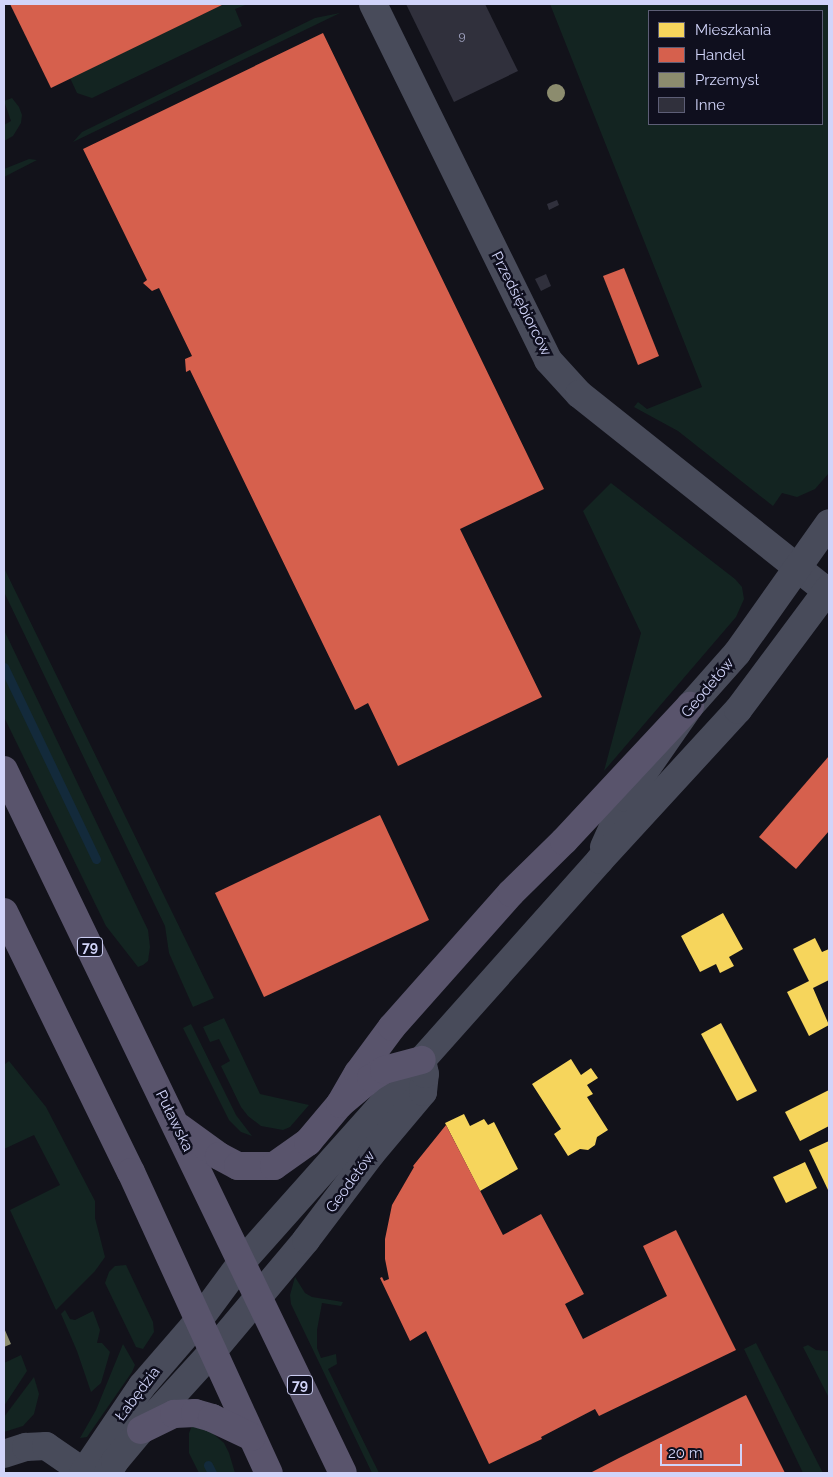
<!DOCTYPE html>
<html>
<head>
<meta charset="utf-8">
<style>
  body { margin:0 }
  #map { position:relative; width:833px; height:1477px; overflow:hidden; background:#12121a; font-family:Raleway,sans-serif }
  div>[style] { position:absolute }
  .green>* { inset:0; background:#132421 }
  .homes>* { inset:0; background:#f6d55c }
  .shops>* { inset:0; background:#d6604d }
  .industry>* { inset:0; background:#8c8c6e }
  .round { border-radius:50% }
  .stream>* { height:9px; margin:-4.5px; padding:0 4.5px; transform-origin:4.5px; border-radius:4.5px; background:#132a3b }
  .building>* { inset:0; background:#30303c }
  .minor>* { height:28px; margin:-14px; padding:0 14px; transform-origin:14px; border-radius:14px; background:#484b5a }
  .major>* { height:28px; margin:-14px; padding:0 14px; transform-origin:14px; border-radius:14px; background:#59546c }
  span { translate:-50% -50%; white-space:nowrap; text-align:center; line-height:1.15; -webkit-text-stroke:5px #0f0f1e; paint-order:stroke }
  .number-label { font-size:12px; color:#a9abca }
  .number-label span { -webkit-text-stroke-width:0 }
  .shield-label span { padding:1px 4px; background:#0f0f1e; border:1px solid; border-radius:4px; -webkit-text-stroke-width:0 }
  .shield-label { font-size:14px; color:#d1d4f9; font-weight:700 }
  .street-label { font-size:15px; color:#d1d4f9 }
  .frame { position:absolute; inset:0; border:5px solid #d1d4f9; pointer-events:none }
  .legend { position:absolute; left:648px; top:10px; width:175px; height:115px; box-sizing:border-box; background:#0f0f1e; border:1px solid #5d5e76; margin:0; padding:6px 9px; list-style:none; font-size:15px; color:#d1d4f9 }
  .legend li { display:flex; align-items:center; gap:10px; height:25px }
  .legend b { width:25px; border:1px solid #5d5e76 }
  .scale { position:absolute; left:660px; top:1444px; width:82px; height:22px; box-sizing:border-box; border:2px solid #d1d4f9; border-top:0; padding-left:6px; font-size:15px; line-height:18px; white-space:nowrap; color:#d1d4f9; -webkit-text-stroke:4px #0f0f1e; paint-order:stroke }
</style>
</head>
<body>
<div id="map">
  <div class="green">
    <div style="clip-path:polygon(224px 4px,248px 4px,235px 9px,242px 26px,92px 98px,77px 93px,70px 78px)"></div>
    <div style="clip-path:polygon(evenodd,550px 4px,829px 4px,829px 473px,815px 489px,797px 497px,782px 493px,773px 506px,678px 431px,634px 407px,638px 402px,647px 409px,702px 387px,550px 4px,649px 11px,822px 11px,822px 124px,649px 124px,649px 11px)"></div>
    <div style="clip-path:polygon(340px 13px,73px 142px,82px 132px,315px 18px)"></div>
    <div style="clip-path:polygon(12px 98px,19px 107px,22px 115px,21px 123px,13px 136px,4px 141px,4px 125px,11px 121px,4px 101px)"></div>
    <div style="clip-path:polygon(29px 159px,37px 160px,4px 177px,4px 169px)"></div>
    <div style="clip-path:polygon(611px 483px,735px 579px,742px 587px,744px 599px,736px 617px,604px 771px,641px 633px,583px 511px)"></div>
    <div style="clip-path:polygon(4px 568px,214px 998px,193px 1007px,169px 953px,165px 926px,4px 592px)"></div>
    <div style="clip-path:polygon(4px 630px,148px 930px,150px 947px,148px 961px,143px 965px,138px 967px,106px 926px,4px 717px)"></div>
    <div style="clip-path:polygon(224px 1018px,260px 1094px,309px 1105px,290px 1127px,283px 1130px,261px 1126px,248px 1116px,241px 1107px,221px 1066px,230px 1061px,219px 1039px,210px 1042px,203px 1027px)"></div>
    <div style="clip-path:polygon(191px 1024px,236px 1115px,252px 1136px,241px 1132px,229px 1120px,183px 1028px)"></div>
    <div style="clip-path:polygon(9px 1061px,46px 1107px,95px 1201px,95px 1218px,105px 1257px,95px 1271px,56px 1310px,10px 1210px,60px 1185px,34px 1135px,4px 1149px,4px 1080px,5px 1064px)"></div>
    <div style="clip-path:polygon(126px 1265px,153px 1322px,154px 1332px,143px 1349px,136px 1347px,105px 1283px,109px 1272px,115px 1266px)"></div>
    <div style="clip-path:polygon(295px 1277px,305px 1293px,312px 1297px,343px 1302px,341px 1306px,322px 1303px,317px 1330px,317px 1348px,321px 1358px,336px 1354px,337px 1364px,328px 1369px,379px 1473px,372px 1473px,291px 1304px,290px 1295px)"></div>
    <div style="clip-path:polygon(65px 1310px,70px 1319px,75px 1320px,93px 1311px,100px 1330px,97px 1343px,102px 1343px,110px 1352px,101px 1383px,91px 1392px,77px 1351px,61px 1314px)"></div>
    <div style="clip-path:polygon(756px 1343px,823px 1473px,803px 1473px,744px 1349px)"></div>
    <div style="clip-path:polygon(123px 1344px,135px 1365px,132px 1372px,87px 1437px,80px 1438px,96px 1410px)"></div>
    <div style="clip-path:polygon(808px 1345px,816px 1350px,829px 1351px,829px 1398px,803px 1347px)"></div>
    <div style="clip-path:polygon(21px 1355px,27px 1371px,4px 1406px,4px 1363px)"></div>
    <div style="clip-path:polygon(34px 1377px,39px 1394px,34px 1414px,23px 1426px,4px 1432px,4px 1417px)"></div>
    <div style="clip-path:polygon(192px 1426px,211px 1432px,224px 1443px,229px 1453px,235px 1473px,199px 1473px,189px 1453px,189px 1433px)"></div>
  </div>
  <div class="homes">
    <div style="clip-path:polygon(723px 913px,743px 949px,729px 957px,734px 966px,720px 973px,716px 964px,700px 972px,681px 936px)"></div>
    <div style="clip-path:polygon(815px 938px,822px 952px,829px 949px,829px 980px,813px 988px,829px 1025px,809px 1036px,787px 992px,809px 981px,793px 949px)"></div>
    <div style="clip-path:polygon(721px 1023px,757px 1091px,737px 1101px,701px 1034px)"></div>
    <div style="clip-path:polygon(571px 1059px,581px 1075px,591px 1068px,598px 1078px,587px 1085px,593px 1094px,587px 1097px,608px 1130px,597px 1137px,595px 1145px,588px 1150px,580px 1149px,568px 1156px,554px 1134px,561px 1129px,532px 1084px)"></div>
    <div style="clip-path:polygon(829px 1090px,829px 1126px,800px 1141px,785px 1112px)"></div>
    <div style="clip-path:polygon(464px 1114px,470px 1126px,484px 1119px,488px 1125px,494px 1122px,518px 1169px,480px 1191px,445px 1123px)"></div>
    <div style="clip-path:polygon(829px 1141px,829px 1192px,809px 1150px)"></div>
    <div style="clip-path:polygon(805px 1162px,817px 1188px,786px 1203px,773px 1177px)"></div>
  </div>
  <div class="shops">
    <div style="clip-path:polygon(10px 4px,224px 4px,51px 88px)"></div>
    <div style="clip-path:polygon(323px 33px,544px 489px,460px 529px,542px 697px,398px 766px,368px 703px,355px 710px,190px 370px,186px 372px,185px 359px,192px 356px,159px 288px,152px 291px,143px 283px,147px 280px,83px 149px)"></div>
    <div style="clip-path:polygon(624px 268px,659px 356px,638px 365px,603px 276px)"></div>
    <div style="clip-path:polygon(829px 756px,829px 831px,796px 869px,759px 837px)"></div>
    <div style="clip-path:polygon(380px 815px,429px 920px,264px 997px,215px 893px)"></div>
    <div style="clip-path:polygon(446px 1125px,503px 1235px,541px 1214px,584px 1294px,565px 1304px,583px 1339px,667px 1296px,643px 1246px,676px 1230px,736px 1350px,599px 1416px,595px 1409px,541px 1437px,542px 1439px,489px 1464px,426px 1331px,410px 1341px,380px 1278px,382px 1277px,384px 1281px,389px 1279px,385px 1259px,385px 1239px,392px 1205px,414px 1167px,413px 1166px)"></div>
    <div style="clip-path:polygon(746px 1395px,785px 1473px,590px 1473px,619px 1458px)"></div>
  </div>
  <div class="industry">
    <div class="round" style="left:547px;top:84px;width:18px;height:18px"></div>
    <div style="clip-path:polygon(4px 1328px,11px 1344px,4px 1347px)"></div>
  </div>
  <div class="stream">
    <div style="left:4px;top:667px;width:213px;rotate:64.4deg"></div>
    <div style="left:208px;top:1465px;width:9px;rotate:63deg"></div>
  </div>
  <div class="building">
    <div style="clip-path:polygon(406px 4px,485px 4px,518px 71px,454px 102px)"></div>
    <div style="clip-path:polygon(557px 200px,559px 205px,549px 210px,547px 204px)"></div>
    <div style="clip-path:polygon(546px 274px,551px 286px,541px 291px,535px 279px)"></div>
  </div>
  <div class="minor">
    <div style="left:373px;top:4px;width:397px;rotate:63.8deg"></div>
    <div style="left:548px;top:360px;width:46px;rotate:47.6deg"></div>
    <div style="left:579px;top:394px;width:317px;rotate:38.5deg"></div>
    <div style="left:604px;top:847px;width:54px;rotate:-65.8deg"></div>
    <div style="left:626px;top:798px;width:112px;rotate:-55.2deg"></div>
    <div style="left:690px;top:706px;width:71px;rotate:-48.4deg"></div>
    <div style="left:737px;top:653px;width:159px;rotate:-54.7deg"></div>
    <div style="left:4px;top:1454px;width:23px;rotate:-18deg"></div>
    <div style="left:26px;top:1447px;width:20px;rotate:-3deg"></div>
    <div style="left:46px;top:1446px;width:46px;rotate:34.4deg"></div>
    <div style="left:83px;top:1473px;width:105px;rotate:-55.9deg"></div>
    <div style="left:142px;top:1386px;width:87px;rotate:-49.2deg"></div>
    <div style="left:199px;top:1320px;width:71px;rotate:-53.6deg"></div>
    <div style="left:241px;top:1263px;width:540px;rotate:-48.3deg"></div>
    <div style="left:600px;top:860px;width:204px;rotate:-47.4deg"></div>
    <div style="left:738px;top:710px;width:152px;rotate:-53.3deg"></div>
    <div style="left:108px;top:1473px;width:14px;rotate:-60deg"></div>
    <div style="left:115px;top:1461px;width:40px;rotate:-50deg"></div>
    <div style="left:141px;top:1430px;width:107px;rotate:-47.7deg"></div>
    <div style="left:213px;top:1351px;width:145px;rotate:-50deg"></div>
    <div style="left:306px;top:1240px;width:108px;rotate:-52.9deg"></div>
    <div style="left:371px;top:1154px;width:81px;rotate:-50deg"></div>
    <div style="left:423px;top:1092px;width:18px;rotate:-84deg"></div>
    <div style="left:425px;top:1074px;width:14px;rotate:-102deg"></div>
  </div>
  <div class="major">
    <div style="left:4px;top:770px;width:780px;rotate:64.26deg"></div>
    <div style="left:4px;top:912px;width:289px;rotate:64deg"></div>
    <div style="left:131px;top:1172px;width:331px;rotate:65.4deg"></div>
    <div style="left:340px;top:1104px;width:36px;rotate:-60deg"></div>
    <div style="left:358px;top:1073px;width:57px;rotate:-53.5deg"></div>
    <div style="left:392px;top:1027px;width:179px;rotate:-48.4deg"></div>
    <div style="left:511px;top:893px;width:74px;rotate:-44.5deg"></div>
    <div style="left:564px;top:841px;width:185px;rotate:-47deg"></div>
    <div style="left:179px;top:1127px;width:49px;rotate:35.9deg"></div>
    <div style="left:219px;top:1156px;width:21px;rotate:28deg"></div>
    <div style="left:238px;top:1166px;width:36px"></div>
    <div style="left:274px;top:1166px;width:42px;rotate:-35.2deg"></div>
    <div style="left:308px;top:1142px;width:50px;rotate:-49.9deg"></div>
    <div style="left:340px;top:1104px;width:40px;rotate:-40deg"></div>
    <div style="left:371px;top:1078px;width:15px;rotate:-32deg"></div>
    <div style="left:384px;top:1070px;width:39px;rotate:-15deg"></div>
    <div style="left:141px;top:1430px;width:37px;rotate:-26deg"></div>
    <div style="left:174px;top:1414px;width:21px;rotate:-3deg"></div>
    <div style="left:195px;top:1413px;width:18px;rotate:16deg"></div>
    <div style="left:212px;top:1418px;width:44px;rotate:25.4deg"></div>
  </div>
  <div class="number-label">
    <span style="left:462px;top:37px">9</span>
  </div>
  <div class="shield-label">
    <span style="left:90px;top:947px">79</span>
    <span style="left:300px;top:1385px">79</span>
  </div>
  <div class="street-label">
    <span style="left:521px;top:304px;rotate:63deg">Przedsiębiorców</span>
    <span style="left:708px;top:688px;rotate:-50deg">Geodetów</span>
    <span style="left:174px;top:1121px;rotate:64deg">Puławska</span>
    <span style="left:351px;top:1182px;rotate:-54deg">Geodetów</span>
    <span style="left:138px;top:1394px;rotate:-53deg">Łabędzia</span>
  </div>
  <div class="frame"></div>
  <ul class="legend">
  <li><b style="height:14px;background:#f6d55c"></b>Mieszkania</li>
  <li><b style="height:14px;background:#d6604d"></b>Handel</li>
  <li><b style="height:14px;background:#8c8c6e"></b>Przemysł</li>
  <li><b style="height:14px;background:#30303c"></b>Inne</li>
  </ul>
  <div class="scale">20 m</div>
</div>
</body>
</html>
